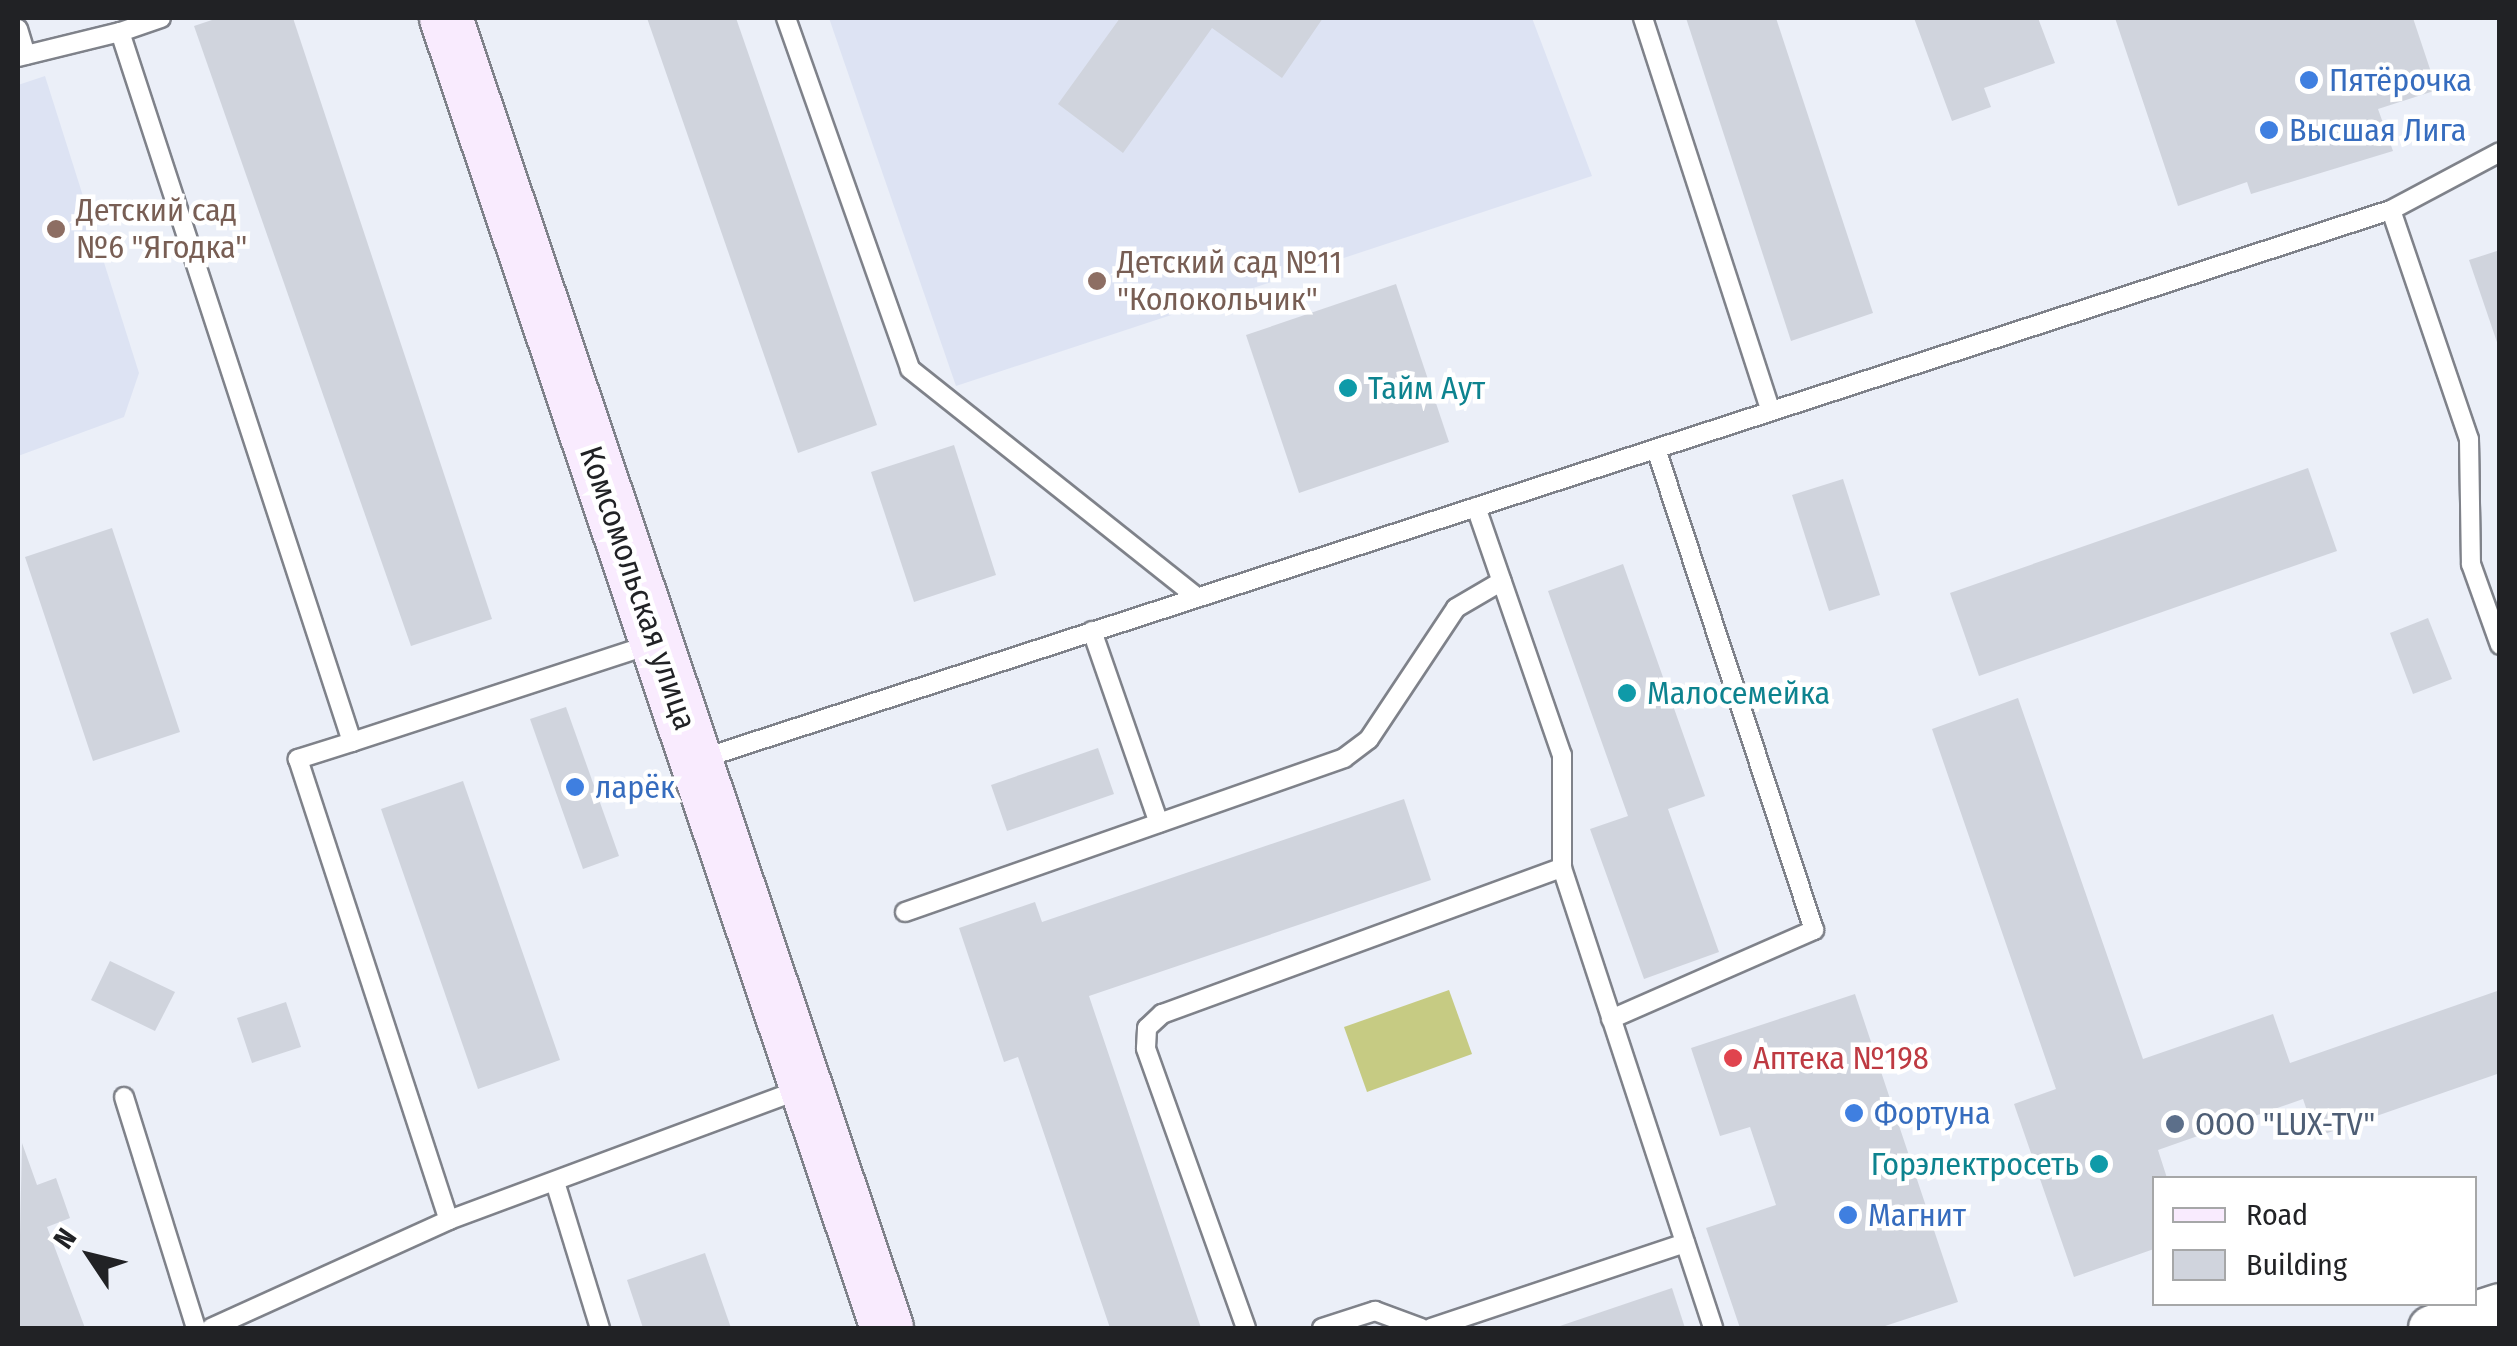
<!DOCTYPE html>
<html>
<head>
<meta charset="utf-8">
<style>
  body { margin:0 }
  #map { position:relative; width:2517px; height:1346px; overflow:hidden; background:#ebeff8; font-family:"Fira Sans Condensed",sans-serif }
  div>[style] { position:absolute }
  .built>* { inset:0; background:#dde3f3 }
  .green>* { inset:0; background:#c6cb83 }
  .building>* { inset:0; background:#d0d4dd }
  .roads { filter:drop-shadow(2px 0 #7f828a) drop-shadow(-2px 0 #7f828a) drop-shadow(0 2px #7f828a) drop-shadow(0 -2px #7f828a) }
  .service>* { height:18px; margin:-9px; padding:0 9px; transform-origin:9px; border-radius:9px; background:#fff }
  .tertiary>* { height:45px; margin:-22.5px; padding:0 22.5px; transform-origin:22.5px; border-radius:22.5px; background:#fff }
  .secondary>* { height:52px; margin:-26px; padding:0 26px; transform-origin:26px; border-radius:26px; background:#f9ebfe }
  .dots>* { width:28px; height:28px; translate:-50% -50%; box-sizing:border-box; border:5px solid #fff; border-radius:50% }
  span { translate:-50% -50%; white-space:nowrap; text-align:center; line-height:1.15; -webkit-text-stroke:9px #fff; paint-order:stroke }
  .shop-label { font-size:32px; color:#366cbe }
  .left { translate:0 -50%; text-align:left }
  .education-label { font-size:32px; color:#785e54 }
  .culture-label { font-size:32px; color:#0d838f }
  .right { translate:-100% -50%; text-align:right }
  .street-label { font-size:32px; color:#212225 }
  .health-label { font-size:32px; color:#be3a42 }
  .service-label { font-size:32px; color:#4e5e75 }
  .frame { position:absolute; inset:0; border:20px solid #212225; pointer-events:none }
  .legend { position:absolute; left:2152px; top:1176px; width:325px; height:130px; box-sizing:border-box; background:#fff; border:2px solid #a6a7a8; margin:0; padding:12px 18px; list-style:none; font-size:30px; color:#212225 }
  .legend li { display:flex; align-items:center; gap:20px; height:50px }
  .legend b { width:50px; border:2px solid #a6a7a8 }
  .north { position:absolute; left:40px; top:1206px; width:100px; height:100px; -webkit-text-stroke:8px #fff; paint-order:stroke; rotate:305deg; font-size:28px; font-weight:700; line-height:40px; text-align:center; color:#212225 }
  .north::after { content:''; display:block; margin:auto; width:35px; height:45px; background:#212225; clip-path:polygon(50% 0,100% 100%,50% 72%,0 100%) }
</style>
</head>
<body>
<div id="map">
  <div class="built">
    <div style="clip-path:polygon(829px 18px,1532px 18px,1592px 176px,956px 386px)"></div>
    <div style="clip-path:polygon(45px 76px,139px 373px,124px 417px,18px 456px,18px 85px)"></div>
  </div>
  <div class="green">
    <div style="clip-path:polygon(1449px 990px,1472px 1054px,1367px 1092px,1344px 1027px)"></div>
  </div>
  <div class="building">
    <div style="clip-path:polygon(218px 18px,293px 18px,492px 619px,411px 646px,194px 26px)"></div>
    <div style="clip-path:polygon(647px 18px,736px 18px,877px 425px,798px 453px)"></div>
    <div style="clip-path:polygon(1120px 18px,1323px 18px,1282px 78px,1212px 28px,1123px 153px,1058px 104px)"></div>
    <div style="clip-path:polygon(1686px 18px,1776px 18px,1873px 313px,1791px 341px)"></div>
    <div style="clip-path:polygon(1914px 18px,2038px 18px,2055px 63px,1984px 88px,1991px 107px,1952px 121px)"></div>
    <div style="clip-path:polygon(2115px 18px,2413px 18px,2437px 90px,2378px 109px,2393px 151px,2251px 194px,2247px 182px,2178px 206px)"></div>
    <div style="clip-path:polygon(2500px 250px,2500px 348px,2499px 348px,2469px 260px)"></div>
    <div style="clip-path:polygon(1396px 284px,1449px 442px,1299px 493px,1246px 335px)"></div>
    <div style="clip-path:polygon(954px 445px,996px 575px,914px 602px,871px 472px)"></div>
    <div style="clip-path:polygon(2308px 468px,2337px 551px,1979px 676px,1950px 593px)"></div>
    <div style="clip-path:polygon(1843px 479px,1880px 595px,1829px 611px,1792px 495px)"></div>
    <div style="clip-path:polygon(112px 528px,180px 732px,93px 761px,25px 557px)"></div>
    <div style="clip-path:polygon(1623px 564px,1705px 796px,1668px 809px,1719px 952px,1644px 979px,1590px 829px,1628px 816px,1548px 591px)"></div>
    <div style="clip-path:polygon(2428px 618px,2452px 679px,2413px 694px,2390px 633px)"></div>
    <div style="clip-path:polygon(2018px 698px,2143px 1059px,2273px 1014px,2290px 1063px,2500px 990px,2500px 1073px,2316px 1137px,2303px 1099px,2158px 1150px,2167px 1178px,2154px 1178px,2154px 1249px,2074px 1277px,2014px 1104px,2056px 1089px,1932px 729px)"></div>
    <div style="clip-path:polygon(566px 707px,619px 856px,583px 869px,530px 719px)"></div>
    <div style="clip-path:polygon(1098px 748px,1114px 794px,1007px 831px,991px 785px)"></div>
    <div style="clip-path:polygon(463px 781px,560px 1060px,478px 1089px,381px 809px)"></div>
    <div style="clip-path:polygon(1404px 799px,1431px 880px,1089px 996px,1201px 1328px,1110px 1328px,1018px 1057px,1004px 1062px,959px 928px,1035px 902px,1042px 922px)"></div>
    <div style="clip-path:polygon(110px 961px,175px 992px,155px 1031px,91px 1000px)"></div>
    <div style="clip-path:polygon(1855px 994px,1958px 1302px,1879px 1328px,1740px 1328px,1706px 1228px,1776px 1205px,1750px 1127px,1720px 1136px,1691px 1048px)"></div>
    <div style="clip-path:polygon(286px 1002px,301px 1047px,252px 1063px,237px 1018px)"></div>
    <div style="clip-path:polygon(22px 1143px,37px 1185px,56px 1178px,70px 1218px,47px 1227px,85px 1328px,18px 1328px)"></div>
    <div style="clip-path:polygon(705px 1253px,731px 1328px,643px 1328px,627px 1280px)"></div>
    <div style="clip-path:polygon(1672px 1288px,1685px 1328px,1554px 1328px)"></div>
  </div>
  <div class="roads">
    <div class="service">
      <div style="left:161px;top:18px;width:43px;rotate:161.1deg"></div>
      <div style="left:120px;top:32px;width:747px;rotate:71.9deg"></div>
      <div style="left:352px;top:742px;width:57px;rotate:162.5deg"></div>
      <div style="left:298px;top:759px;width:485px;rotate:71.9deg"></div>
      <div style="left:449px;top:1220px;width:377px;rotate:-20.4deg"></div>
      <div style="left:786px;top:18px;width:372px;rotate:70.5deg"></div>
      <div style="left:910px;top:369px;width:367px;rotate:38.5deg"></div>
      <div style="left:1643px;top:18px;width:413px;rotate:72deg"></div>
      <div style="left:18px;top:29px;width:27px;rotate:73deg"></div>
      <div style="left:18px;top:57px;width:105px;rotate:-13.8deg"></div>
      <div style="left:2391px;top:210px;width:242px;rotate:71.2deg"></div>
      <div style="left:2469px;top:439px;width:125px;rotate:89.1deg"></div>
      <div style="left:2471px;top:564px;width:86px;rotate:70.3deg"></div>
      <div style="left:1476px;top:507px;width:262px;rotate:70.9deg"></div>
      <div style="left:1562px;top:755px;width:113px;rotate:90deg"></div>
      <div style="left:1562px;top:868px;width:484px;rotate:71.8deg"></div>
      <div style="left:1092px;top:631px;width:203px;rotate:70.8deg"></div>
      <div style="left:352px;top:742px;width:315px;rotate:-18.1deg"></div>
      <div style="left:701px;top:759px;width:1777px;rotate:-18deg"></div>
      <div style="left:2391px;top:210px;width:123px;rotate:-28deg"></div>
      <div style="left:905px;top:912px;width:465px;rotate:-19.3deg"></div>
      <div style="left:1344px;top:758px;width:31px;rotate:-37deg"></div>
      <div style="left:1369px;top:739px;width:157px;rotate:-56.4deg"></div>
      <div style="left:1456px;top:608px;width:53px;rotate:-30.4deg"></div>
      <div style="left:1611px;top:1019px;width:222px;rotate:-23.7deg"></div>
      <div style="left:1814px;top:930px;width:506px;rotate:-108.18deg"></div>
      <div style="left:124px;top:1097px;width:242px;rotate:72.7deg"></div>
      <div style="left:555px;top:1182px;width:153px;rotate:72.9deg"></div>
      <div style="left:211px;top:1328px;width:261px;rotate:-24.4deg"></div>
      <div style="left:1246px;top:1328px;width:297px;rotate:-109.7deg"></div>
      <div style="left:1146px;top:1048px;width:20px;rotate:-87deg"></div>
      <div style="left:1147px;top:1028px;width:21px;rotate:-43deg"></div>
      <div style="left:1162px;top:1014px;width:426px;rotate:-20.1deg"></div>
      <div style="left:1322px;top:1328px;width:56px;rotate:-17.8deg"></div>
      <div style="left:1375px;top:1311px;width:49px;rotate:20.3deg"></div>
      <div style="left:1431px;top:1328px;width:268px;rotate:-18.5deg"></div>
    </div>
    <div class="tertiary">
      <div style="left:2431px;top:1328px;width:72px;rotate:-17.7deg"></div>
    </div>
    <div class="secondary">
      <div style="left:446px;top:18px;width:1382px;rotate:71.39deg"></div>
    </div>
  </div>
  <div class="dots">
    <div style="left:2309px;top:80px;background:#3f7fe0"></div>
    <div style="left:2269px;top:130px;background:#3f7fe0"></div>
    <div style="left:56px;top:229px;background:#8d6e63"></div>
    <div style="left:1097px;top:281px;background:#8d6e63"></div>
    <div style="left:1348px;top:388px;background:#0f9aa8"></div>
    <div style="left:1627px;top:693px;background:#0f9aa8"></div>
    <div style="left:575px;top:787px;background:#3f7fe0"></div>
    <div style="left:1733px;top:1058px;background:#e0444e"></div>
    <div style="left:1854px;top:1113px;background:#3f7fe0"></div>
    <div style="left:2175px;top:1124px;background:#5c6f8a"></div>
    <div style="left:2099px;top:1164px;background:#0f9aa8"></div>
    <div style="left:1848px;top:1215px;background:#3f7fe0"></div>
  </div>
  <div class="shop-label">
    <span class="left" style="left:2329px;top:80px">Пятёрочка</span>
    <span class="left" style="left:2289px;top:130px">Высшая Лига</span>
    <span class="left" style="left:595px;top:787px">ларёк</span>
    <span class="left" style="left:1874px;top:1113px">Фортуна</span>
    <span class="left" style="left:1868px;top:1215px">Магнит</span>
  </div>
  <div class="education-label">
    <span class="left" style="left:76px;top:229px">Детский сад<br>№6 "Ягодка"</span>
    <span class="left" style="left:1117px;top:281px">Детский сад №11<br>"Колокольчик"</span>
  </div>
  <div class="culture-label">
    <span class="left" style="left:1368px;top:388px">Тайм Аут</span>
    <span class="left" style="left:1647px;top:693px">Малосемейка</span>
    <span class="right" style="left:2079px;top:1164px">Горэлектросеть</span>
  </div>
  <div class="street-label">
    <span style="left:638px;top:588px;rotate:71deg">Комсомольская улица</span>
  </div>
  <div class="health-label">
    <span class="left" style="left:1753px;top:1058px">Аптека №198</span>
  </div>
  <div class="service-label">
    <span class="left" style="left:2195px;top:1124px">ООО "LUX-TV"</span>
  </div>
  <div class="frame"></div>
  <ul class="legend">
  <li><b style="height:12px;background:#f9ebfe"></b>Road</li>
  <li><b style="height:28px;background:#d0d4dd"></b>Building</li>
  </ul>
  <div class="north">N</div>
</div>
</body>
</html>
